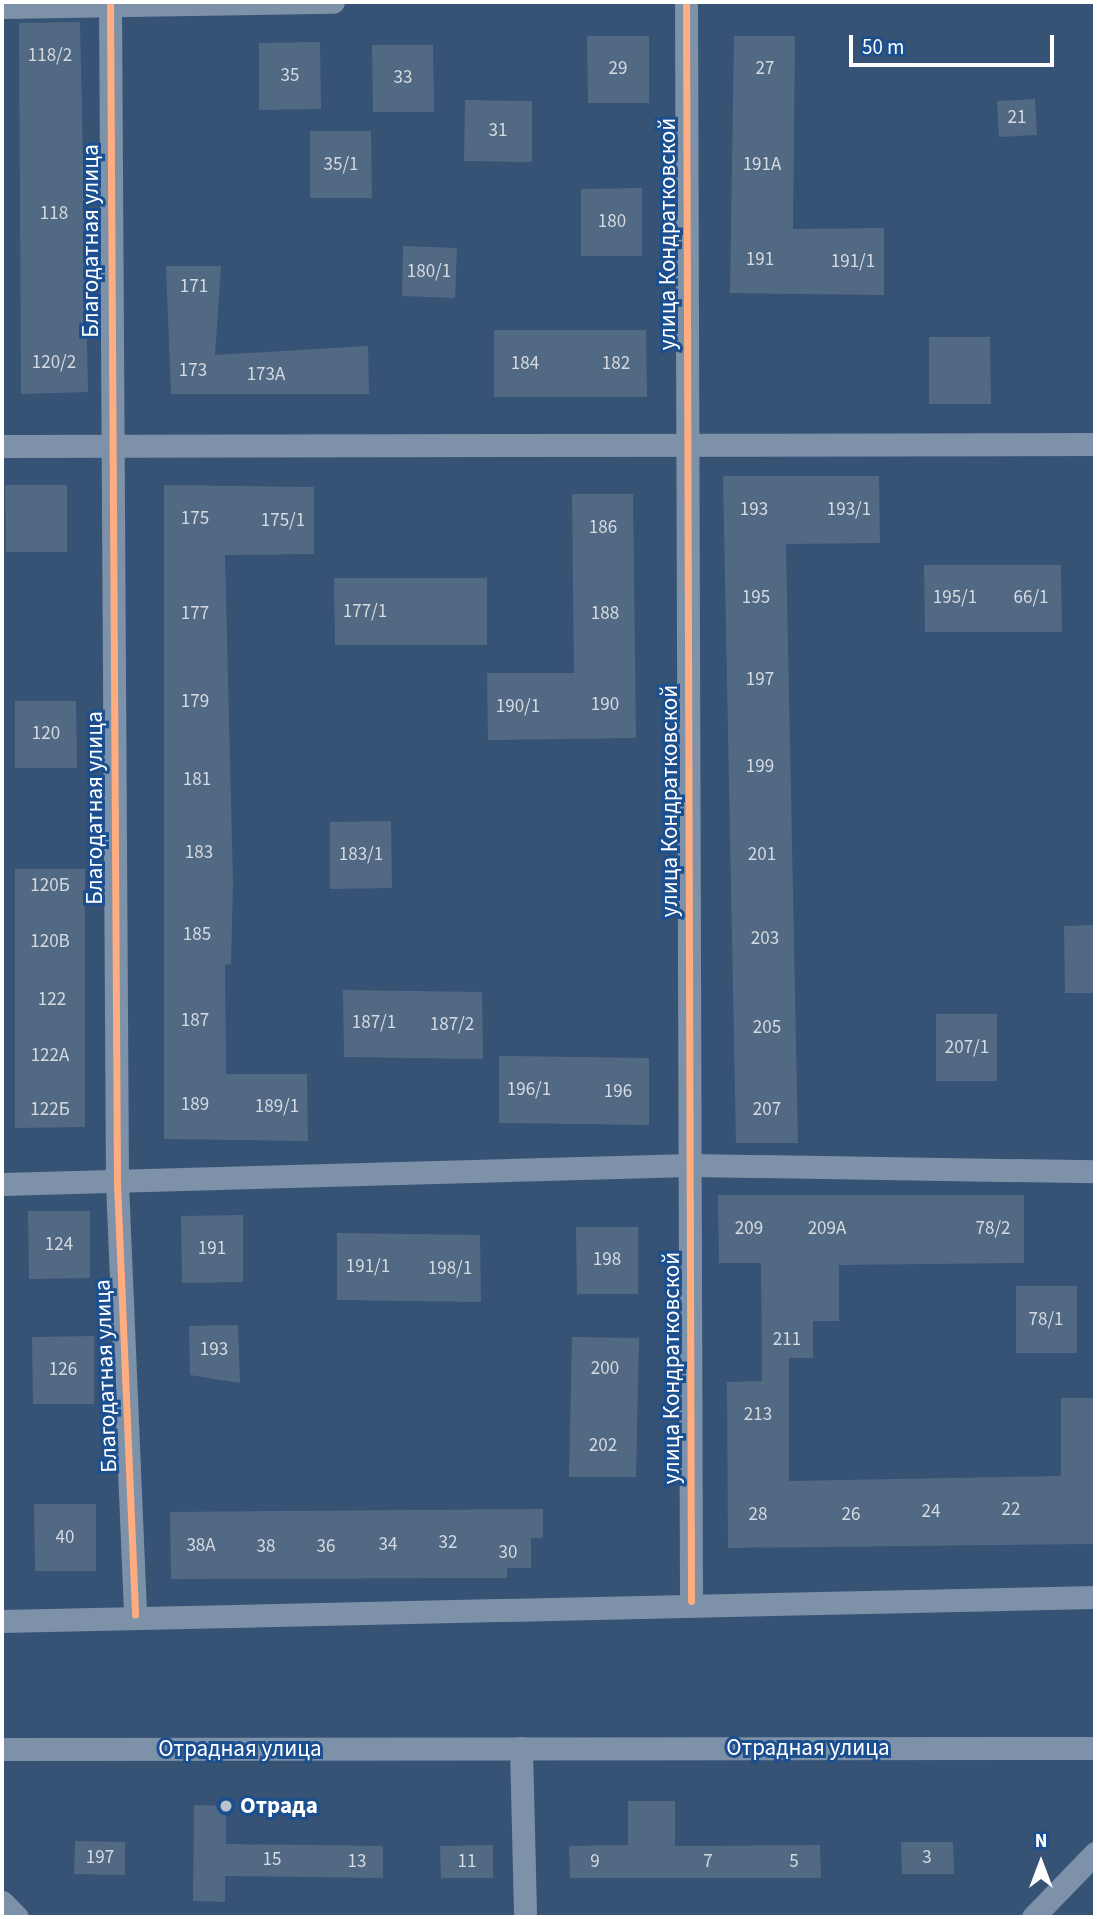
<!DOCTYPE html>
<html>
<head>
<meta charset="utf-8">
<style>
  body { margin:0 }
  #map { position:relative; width:1097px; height:1919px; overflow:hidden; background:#365274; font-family:"Source Sans 3",sans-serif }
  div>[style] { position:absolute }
  .building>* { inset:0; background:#526984 }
  .minor>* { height:23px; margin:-11.5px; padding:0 11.5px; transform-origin:11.5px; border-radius:11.5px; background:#7d92a8 }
  .cycleway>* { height:7px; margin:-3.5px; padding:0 3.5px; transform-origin:3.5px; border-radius:3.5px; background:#ffac80 }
  .dots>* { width:19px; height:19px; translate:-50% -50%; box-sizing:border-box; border:4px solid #1b4f8f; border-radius:50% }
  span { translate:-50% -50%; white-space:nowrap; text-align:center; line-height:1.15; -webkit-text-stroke:6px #1b4f8f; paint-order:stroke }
  .number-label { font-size:19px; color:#d4dae0 }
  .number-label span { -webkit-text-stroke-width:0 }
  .street-label { font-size:23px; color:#fff }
  .poi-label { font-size:23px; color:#fff; font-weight:700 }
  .left { translate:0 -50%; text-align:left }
  .frame { position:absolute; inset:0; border:4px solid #fff; pointer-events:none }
  .north { position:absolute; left:1006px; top:1828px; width:70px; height:70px; -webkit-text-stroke:5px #1b4f8f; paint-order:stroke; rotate:0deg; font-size:19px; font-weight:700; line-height:28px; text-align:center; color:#fff }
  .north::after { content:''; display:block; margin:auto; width:24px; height:32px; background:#fff; clip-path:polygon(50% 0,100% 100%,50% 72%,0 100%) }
  .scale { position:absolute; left:849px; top:35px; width:205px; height:32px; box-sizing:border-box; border:4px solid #fff; border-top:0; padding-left:9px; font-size:21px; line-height:24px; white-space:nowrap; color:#fff; -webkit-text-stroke:5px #1b4f8f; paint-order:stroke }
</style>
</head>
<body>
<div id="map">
  <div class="building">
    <div style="clip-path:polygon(80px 22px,88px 392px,21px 394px,19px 23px)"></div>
    <div style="clip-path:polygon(587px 36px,649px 36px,649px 103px,588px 103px)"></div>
    <div style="clip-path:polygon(734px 36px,795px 36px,793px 229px,884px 228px,884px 295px,730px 293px)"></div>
    <div style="clip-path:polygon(320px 42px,321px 109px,259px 110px,259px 43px)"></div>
    <div style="clip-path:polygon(372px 45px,433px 45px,434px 112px,373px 112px)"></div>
    <div style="clip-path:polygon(1035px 99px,1037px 135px,999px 137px,997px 101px)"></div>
    <div style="clip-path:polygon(465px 100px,532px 101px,532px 162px,464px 161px)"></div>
    <div style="clip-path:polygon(310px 131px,371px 131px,372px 198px,310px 198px)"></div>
    <div style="clip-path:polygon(642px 188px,642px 256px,581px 256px,581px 189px)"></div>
    <div style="clip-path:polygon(403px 246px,457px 248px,455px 298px,402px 296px)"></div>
    <div style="clip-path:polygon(166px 266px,221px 266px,215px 355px,368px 346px,369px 394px,171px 394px)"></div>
    <div style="clip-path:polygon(494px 330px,646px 330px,647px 397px,494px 397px)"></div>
    <div style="clip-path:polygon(929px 337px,990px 337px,991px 404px,929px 404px)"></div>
    <div style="clip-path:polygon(723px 476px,879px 476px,880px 543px,786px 544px,798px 1143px,736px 1143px)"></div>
    <div style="clip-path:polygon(5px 485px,67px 485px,67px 552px,6px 552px)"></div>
    <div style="clip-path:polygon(164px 485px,314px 487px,314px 554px,225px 555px,233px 883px,231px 964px,225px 965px,226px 1074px,307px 1074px,308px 1141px,164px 1139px)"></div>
    <div style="clip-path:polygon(572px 494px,633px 494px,636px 738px,488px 740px,487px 673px,574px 673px)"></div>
    <div style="clip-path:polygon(924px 565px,1061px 565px,1062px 632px,925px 632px)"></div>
    <div style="clip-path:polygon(334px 578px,487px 578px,487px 645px,335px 645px)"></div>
    <div style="clip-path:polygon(15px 701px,76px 701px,77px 768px,15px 768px)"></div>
    <div style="clip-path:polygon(391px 821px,392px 888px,330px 889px,330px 822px)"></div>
    <div style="clip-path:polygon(15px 869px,85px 869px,85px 1127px,15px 1128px)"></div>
    <div style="clip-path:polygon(1095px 925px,1095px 993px,1065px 993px,1064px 926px)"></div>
    <div style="clip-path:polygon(343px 990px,482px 992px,483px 1059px,344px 1057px)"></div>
    <div style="clip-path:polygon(936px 1014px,997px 1014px,997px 1081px,936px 1081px)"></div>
    <div style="clip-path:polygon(499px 1056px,649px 1058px,649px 1125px,499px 1123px)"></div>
    <div style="clip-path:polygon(718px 1195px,1024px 1195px,1024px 1263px,839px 1265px,839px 1321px,813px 1321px,813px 1358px,789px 1358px,789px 1481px,1061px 1476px,1061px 1398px,1095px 1398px,1095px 1544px,728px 1548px,727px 1382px,762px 1381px,761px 1263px,719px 1263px)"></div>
    <div style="clip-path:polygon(28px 1211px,90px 1211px,90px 1278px,29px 1279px)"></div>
    <div style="clip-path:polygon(243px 1215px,243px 1282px,182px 1283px,181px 1216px)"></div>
    <div style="clip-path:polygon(576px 1227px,638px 1227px,638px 1294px,577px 1294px)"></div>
    <div style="clip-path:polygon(337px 1233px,480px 1235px,481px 1302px,337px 1300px)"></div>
    <div style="clip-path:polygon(1016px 1286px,1077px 1286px,1077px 1353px,1016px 1353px)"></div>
    <div style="clip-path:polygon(238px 1325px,240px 1383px,190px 1375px,189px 1326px)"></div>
    <div style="clip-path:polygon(94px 1336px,94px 1404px,33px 1404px,32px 1337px)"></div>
    <div style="clip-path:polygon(572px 1337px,639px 1338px,636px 1477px,569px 1477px)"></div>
    <div style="clip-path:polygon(34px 1504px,96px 1504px,96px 1571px,35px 1571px)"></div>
    <div style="clip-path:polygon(543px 1509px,543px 1538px,531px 1538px,531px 1568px,507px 1568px,507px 1578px,171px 1579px,170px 1512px)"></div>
    <div style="clip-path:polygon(628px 1801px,675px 1801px,675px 1846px,820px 1845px,821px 1878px,570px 1878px,569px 1846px,628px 1845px)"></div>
    <div style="clip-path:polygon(194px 1805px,226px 1806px,226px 1844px,383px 1846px,383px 1878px,225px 1876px,225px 1902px,193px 1901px)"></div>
    <div style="clip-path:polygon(75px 1841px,125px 1842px,125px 1875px,74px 1874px)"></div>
    <div style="clip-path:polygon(901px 1842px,953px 1842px,954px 1874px,902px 1874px)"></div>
    <div style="clip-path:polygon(493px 1845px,493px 1878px,441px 1878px,440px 1846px)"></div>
  </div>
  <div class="minor">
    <div style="left:110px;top:2px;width:1181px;rotate:89.66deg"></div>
    <div style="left:117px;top:1183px;width:432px;rotate:87.6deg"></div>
    <div style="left:686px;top:2px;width:1599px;rotate:89.82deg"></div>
    <div style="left:2px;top:7px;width:331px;rotate:-0.9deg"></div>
    <div style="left:2px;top:446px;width:1093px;rotate:-0.1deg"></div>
    <div style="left:2px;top:1184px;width:689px;rotate:-1.58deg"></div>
    <div style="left:691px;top:1165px;width:404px;rotate:0.9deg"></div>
    <div style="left:2px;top:1621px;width:1093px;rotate:-1.26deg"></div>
    <div style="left:521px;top:1748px;width:169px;rotate:88.6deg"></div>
    <div style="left:2px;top:1749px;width:1093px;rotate:-0.05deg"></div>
    <div style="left:2px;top:1902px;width:21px;rotate:45deg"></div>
    <div style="left:1033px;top:1917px;width:89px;rotate:-45.9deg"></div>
  </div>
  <div class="cycleway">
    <div style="left:110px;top:2px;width:1181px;rotate:89.66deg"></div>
    <div style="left:117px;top:1183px;width:432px;rotate:87.6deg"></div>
    <div style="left:686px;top:2px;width:1599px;rotate:89.82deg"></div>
  </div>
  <div class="dots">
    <div style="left:226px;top:1806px;background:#b9c2ce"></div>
  </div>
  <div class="number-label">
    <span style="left:50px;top:56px">118/2</span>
    <span style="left:618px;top:69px">29</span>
    <span style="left:765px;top:69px">27</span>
    <span style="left:290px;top:76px">35</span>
    <span style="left:403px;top:78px">33</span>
    <span style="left:1017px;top:118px">21</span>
    <span style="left:498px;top:131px">31</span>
    <span style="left:341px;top:165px">35/1</span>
    <span style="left:762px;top:165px">191А</span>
    <span style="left:54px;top:214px">118</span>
    <span style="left:612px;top:222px">180</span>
    <span style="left:760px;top:260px">191</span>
    <span style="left:853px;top:262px">191/1</span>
    <span style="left:429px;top:272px">180/1</span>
    <span style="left:194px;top:287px">171</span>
    <span style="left:54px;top:363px">120/2</span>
    <span style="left:525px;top:364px">184</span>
    <span style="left:616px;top:364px">182</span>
    <span style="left:193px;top:371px">173</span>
    <span style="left:266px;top:375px">173А</span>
    <span style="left:754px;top:510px">193</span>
    <span style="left:849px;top:510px">193/1</span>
    <span style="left:195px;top:519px">175</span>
    <span style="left:283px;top:521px">175/1</span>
    <span style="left:603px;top:528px">186</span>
    <span style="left:756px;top:598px">195</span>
    <span style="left:955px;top:598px">195/1</span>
    <span style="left:1031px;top:598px">66/1</span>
    <span style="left:365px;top:612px">177/1</span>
    <span style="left:195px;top:614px">177</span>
    <span style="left:605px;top:614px">188</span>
    <span style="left:760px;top:680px">197</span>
    <span style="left:195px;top:702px">179</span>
    <span style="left:605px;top:705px">190</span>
    <span style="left:518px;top:707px">190/1</span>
    <span style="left:46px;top:734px">120</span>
    <span style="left:760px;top:767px">199</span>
    <span style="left:197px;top:780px">181</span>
    <span style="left:199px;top:853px">183</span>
    <span style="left:361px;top:855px">183/1</span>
    <span style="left:762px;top:855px">201</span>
    <span style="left:50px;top:886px">120Б</span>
    <span style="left:197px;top:935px">185</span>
    <span style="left:765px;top:939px">203</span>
    <span style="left:50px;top:942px">120В</span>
    <span style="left:52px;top:1000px">122</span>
    <span style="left:195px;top:1021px">187</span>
    <span style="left:374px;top:1023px">187/1</span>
    <span style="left:452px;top:1025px">187/2</span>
    <span style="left:767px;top:1028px">205</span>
    <span style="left:967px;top:1048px">207/1</span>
    <span style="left:50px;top:1056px">122А</span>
    <span style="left:529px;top:1090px">196/1</span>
    <span style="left:618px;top:1092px">196</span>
    <span style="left:195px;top:1105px">189</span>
    <span style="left:277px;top:1107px">189/1</span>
    <span style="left:50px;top:1110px">122Б</span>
    <span style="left:767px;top:1110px">207</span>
    <span style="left:749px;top:1229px">209</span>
    <span style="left:827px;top:1229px">209А</span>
    <span style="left:993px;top:1229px">78/2</span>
    <span style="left:59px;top:1245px">124</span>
    <span style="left:212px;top:1249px">191</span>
    <span style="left:607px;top:1260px">198</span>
    <span style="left:368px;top:1267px">191/1</span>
    <span style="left:450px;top:1269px">198/1</span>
    <span style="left:1046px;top:1320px">78/1</span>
    <span style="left:787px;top:1340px">211</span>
    <span style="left:214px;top:1350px">193</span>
    <span style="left:605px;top:1369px">200</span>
    <span style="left:63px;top:1370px">126</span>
    <span style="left:758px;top:1415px">213</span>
    <span style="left:603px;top:1446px">202</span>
    <span style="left:1011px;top:1510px">22</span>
    <span style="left:931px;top:1512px">24</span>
    <span style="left:758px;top:1515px">28</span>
    <span style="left:851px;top:1515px">26</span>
    <span style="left:65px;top:1538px">40</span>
    <span style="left:448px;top:1543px">32</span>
    <span style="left:388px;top:1545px">34</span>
    <span style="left:201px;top:1546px">38А</span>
    <span style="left:266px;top:1547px">38</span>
    <span style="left:326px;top:1547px">36</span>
    <span style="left:508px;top:1553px">30</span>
    <span style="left:100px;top:1858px">197</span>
    <span style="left:927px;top:1858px">3</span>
    <span style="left:272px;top:1860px">15</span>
    <span style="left:357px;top:1862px">13</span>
    <span style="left:467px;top:1862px">11</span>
    <span style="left:595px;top:1862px">9</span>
    <span style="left:708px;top:1862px">7</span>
    <span style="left:794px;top:1862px">5</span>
  </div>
  <div class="street-label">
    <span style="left:668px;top:234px;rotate:-90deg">улица Кондратковской</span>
    <span style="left:91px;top:241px;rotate:-90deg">Благодатная улица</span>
    <span style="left:670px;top:801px;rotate:-90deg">улица Кондратковской</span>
    <span style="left:95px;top:808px;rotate:-90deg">Благодатная улица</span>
    <span style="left:672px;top:1368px;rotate:-90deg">улица Кондратковской</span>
    <span style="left:106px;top:1376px;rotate:-92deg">Благодатная улица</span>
    <span style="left:808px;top:1748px">Отрадная улица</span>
    <span style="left:240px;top:1749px">Отрадная улица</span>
  </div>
  <div class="poi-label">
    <span class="left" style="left:240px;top:1806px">Отрада</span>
  </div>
  <div class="frame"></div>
  <div class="north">N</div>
  <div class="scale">50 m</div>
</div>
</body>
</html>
